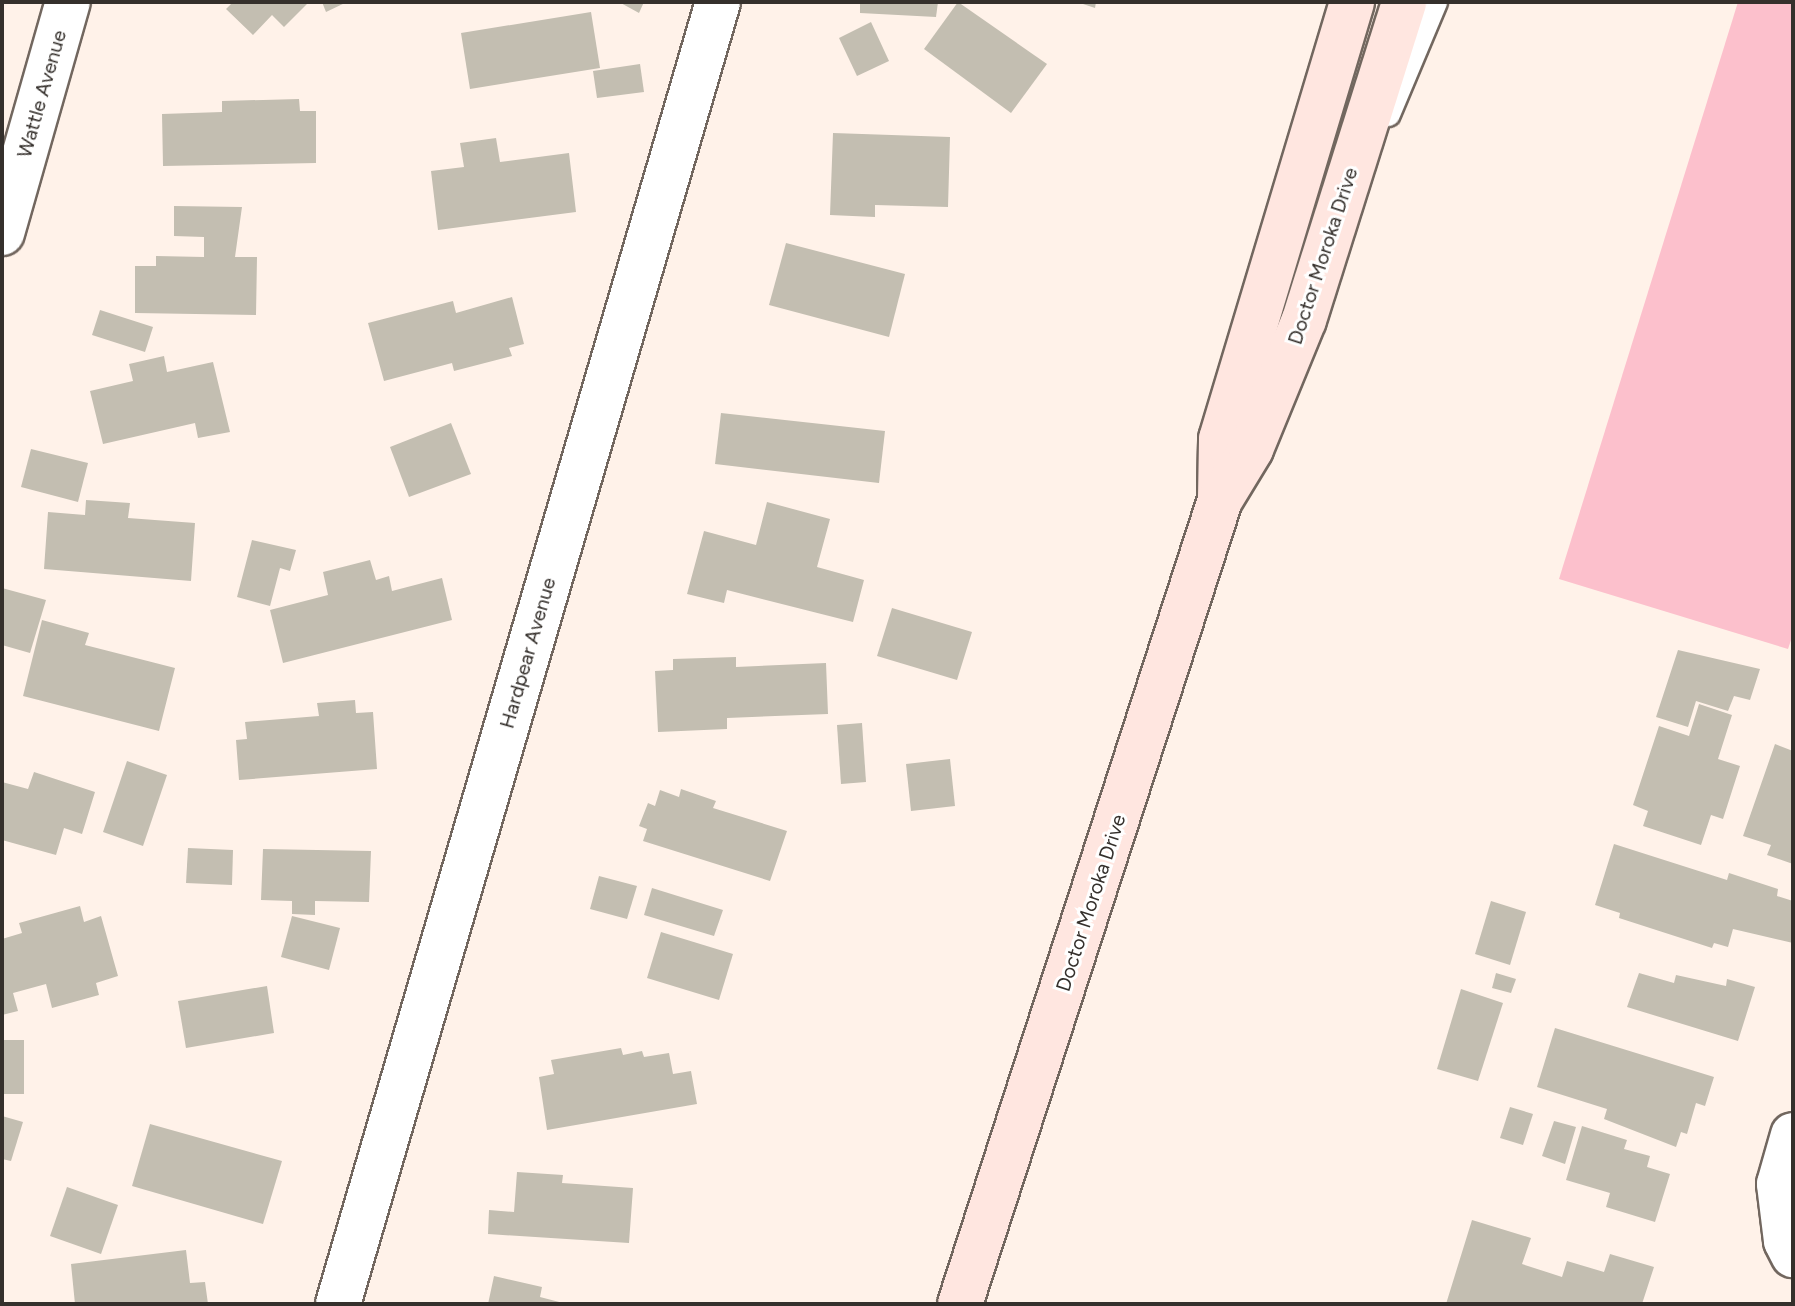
<!DOCTYPE html>
<html>
<head>
<meta charset="utf-8">
<style>
  body { margin:0 }
  #map { position:relative; width:1795px; height:1306px; overflow:hidden; background:#fff2e9; font-family:Figtree,sans-serif }
  div>[style] { position:absolute }
  .green>* { inset:0; background:#fcc0cc }
  .building>* { inset:0; background:#c3beb1 }
  .roads { filter:drop-shadow(2px 0 #72675f) drop-shadow(-2px 0 #72675f) drop-shadow(0 2px #72675f) drop-shadow(0 -2px #72675f) }
  .lane>* { height:24px; margin:-12px; padding:0 12px; transform-origin:12px; border-radius:12px; background:#fff }
  .street>* { height:44px; margin:-22px; padding:0 22px; transform-origin:22px; border-radius:22px; background:#fff }
  .secondary>* { height:44px; margin:-22px; padding:0 22px; transform-origin:22px; border-radius:22px; background:#ffe6e0 }
  span { translate:-50% -50%; white-space:nowrap; text-align:center; line-height:1.15; -webkit-text-stroke:6px #fff; paint-order:stroke }
  .street-label { font-size:20px; color:#35302c }
  .frame { position:absolute; inset:0; border:4px solid #35302c; pointer-events:none }
</style>
</head>
<body>
<div id="map">
  <div class="green">
    <div style="clip-path:polygon(1738px 2px,1793px 2px,1793px 634px,1788px 649px,1559px 579px)"></div>
  </div>
  <div class="building">
    <div style="clip-path:polygon(233px 2px,309px 2px,284px 27px,272px 15px,253px 35px,226px 9px)"></div>
    <div style="clip-path:polygon(322px 2px,347px 2px,326px 12px)"></div>
    <div style="clip-path:polygon(619px 2px,644px 2px,639px 13px)"></div>
    <div style="clip-path:polygon(860px 2px,938px 2px,936px 17px,860px 13px)"></div>
    <div style="clip-path:polygon(958px 2px,1047px 64px,1011px 113px,924px 49px)"></div>
    <div style="clip-path:polygon(1077px 2px,1096px 2px,1095px 8px)"></div>
    <div style="clip-path:polygon(591px 12px,600px 68px,470px 89px,461px 33px)"></div>
    <div style="clip-path:polygon(871px 22px,889px 61px,857px 76px,839px 38px)"></div>
    <div style="clip-path:polygon(640px 64px,644px 92px,597px 98px,593px 71px)"></div>
    <div style="clip-path:polygon(299px 99px,300px 111px,316px 111px,316px 163px,163px 166px,162px 114px,222px 112px,222px 101px)"></div>
    <div style="clip-path:polygon(833px 133px,950px 137px,948px 207px,875px 205px,875px 217px,830px 215px)"></div>
    <div style="clip-path:polygon(496px 138px,500px 162px,569px 153px,576px 212px,438px 230px,431px 171px,464px 167px,460px 143px)"></div>
    <div style="clip-path:polygon(174px 206px,242px 207px,235px 257px,257px 257px,256px 315px,135px 313px,135px 266px,156px 266px,156px 256px,204px 257px,204px 237px,174px 236px)"></div>
    <div style="clip-path:polygon(786px 243px,905px 274px,889px 337px,769px 305px)"></div>
    <div style="clip-path:polygon(512px 297px,524px 344px,509px 348px,512px 356px,454px 371px,452px 363px,384px 381px,368px 323px,453px 301px,456px 313px)"></div>
    <div style="clip-path:polygon(100px 310px,153px 327px,145px 352px,92px 335px)"></div>
    <div style="clip-path:polygon(164px 356px,167px 372px,213px 362px,230px 432px,198px 438px,195px 423px,103px 444px,90px 391px,133px 381px,129px 364px)"></div>
    <div style="clip-path:polygon(721px 413px,885px 431px,879px 483px,715px 464px)"></div>
    <div style="clip-path:polygon(451px 423px,471px 474px,409px 497px,390px 447px)"></div>
    <div style="clip-path:polygon(31px 449px,88px 463px,78px 502px,21px 487px)"></div>
    <div style="clip-path:polygon(86px 500px,130px 503px,128px 518px,195px 523px,191px 581px,44px 569px,48px 512px,85px 515px)"></div>
    <div style="clip-path:polygon(767px 502px,830px 519px,817px 567px,864px 580px,853px 622px,727px 590px,724px 603px,687px 594px,704px 531px,756px 545px)"></div>
    <div style="clip-path:polygon(252px 540px,296px 550px,290px 571px,280px 568px,270px 606px,237px 597px)"></div>
    <div style="clip-path:polygon(370px 560px,376px 580px,389px 576px,392px 591px,442px 578px,452px 620px,283px 663px,270px 610px,328px 595px,323px 572px)"></div>
    <div style="clip-path:polygon(2px 588px,46px 600px,30px 653px,2px 645px)"></div>
    <div style="clip-path:polygon(892px 608px,972px 632px,957px 680px,877px 656px)"></div>
    <div style="clip-path:polygon(42px 620px,89px 633px,85px 645px,175px 668px,159px 731px,23px 696px)"></div>
    <div style="clip-path:polygon(1678px 650px,1760px 669px,1750px 700px,1734px 696px,1728px 711px,1696px 701px,1688px 727px,1656px 717px)"></div>
    <div style="clip-path:polygon(736px 657px,736px 667px,826px 663px,828px 714px,727px 718px,727px 729px,658px 732px,655px 671px,673px 670px,673px 659px)"></div>
    <div style="clip-path:polygon(355px 700px,356px 713px,373px 712px,377px 769px,239px 780px,236px 740px,247px 739px,245px 722px,319px 716px,317px 703px)"></div>
    <div style="clip-path:polygon(1699px 704px,1732px 715px,1718px 759px,1740px 766px,1723px 819px,1711px 815px,1701px 845px,1643px 826px,1648px 811px,1633px 805px,1659px 726px,1689px 736px)"></div>
    <div style="clip-path:polygon(862px 723px,866px 782px,841px 784px,837px 725px)"></div>
    <div style="clip-path:polygon(1775px 744px,1793px 751px,1793px 864px,1767px 855px,1771px 845px,1743px 836px)"></div>
    <div style="clip-path:polygon(950px 759px,955px 806px,911px 811px,906px 764px)"></div>
    <div style="clip-path:polygon(127px 761px,167px 775px,143px 846px,103px 832px)"></div>
    <div style="clip-path:polygon(34px 772px,95px 792px,82px 834px,64px 828px,56px 855px,2px 840px,2px 782px,28px 789px)"></div>
    <div style="clip-path:polygon(681px 789px,716px 801px,713px 808px,787px 831px,770px 881px,643px 841px,647px 829px,639px 826px,648px 803px,655px 806px,660px 790px,679px 797px)"></div>
    <div style="clip-path:polygon(1614px 844px,1727px 880px,1729px 873px,1778px 889px,1777px 896px,1793px 901px,1793px 943px,1733px 929px,1728px 947px,1714px 943px,1712px 948px,1619px 918px,1620px 913px,1595px 905px)"></div>
    <div style="clip-path:polygon(188px 848px,233px 850px,232px 885px,186px 883px)"></div>
    <div style="clip-path:polygon(263px 849px,371px 851px,369px 902px,315px 901px,315px 915px,292px 914px,292px 901px,261px 900px)"></div>
    <div style="clip-path:polygon(599px 876px,637px 886px,627px 919px,590px 909px)"></div>
    <div style="clip-path:polygon(652px 888px,723px 910px,714px 936px,644px 915px)"></div>
    <div style="clip-path:polygon(1491px 901px,1526px 912px,1510px 965px,1475px 954px)"></div>
    <div style="clip-path:polygon(80px 906px,84px 922px,101px 916px,118px 976px,96px 983px,99px 995px,52px 1008px,46px 984px,13px 993px,18px 1011px,2px 1015px,2px 939px,22px 933px,19px 923px)"></div>
    <div style="clip-path:polygon(292px 916px,340px 928px,329px 970px,281px 957px)"></div>
    <div style="clip-path:polygon(661px 932px,733px 954px,719px 1000px,647px 978px)"></div>
    <div style="clip-path:polygon(1496px 973px,1516px 979px,1511px 993px,1492px 988px)"></div>
    <div style="clip-path:polygon(1639px 973px,1674px 983px,1676px 975px,1726px 986px,1727px 979px,1755px 987px,1738px 1041px,1627px 1007px)"></div>
    <div style="clip-path:polygon(267px 986px,274px 1033px,186px 1048px,178px 1001px)"></div>
    <div style="clip-path:polygon(1461px 989px,1503px 1003px,1478px 1081px,1437px 1069px)"></div>
    <div style="clip-path:polygon(1555px 1028px,1714px 1077px,1705px 1106px,1696px 1103px,1687px 1134px,1681px 1132px,1676px 1147px,1604px 1119px,1607px 1109px,1537px 1087px)"></div>
    <div style="clip-path:polygon(2px 1040px,24px 1040px,24px 1094px,2px 1094px)"></div>
    <div style="clip-path:polygon(621px 1048px,623px 1055px,642px 1051px,644px 1057px,669px 1053px,673px 1074px,691px 1071px,697px 1104px,547px 1130px,539px 1077px,554px 1074px,551px 1060px)"></div>
    <div style="clip-path:polygon(1510px 1107px,1533px 1114px,1523px 1145px,1500px 1138px)"></div>
    <div style="clip-path:polygon(2px 1116px,23px 1122px,11px 1161px,2px 1159px)"></div>
    <div style="clip-path:polygon(1554px 1121px,1576px 1127px,1565px 1164px,1542px 1156px)"></div>
    <div style="clip-path:polygon(150px 1124px,282px 1161px,263px 1224px,132px 1186px)"></div>
    <div style="clip-path:polygon(1582px 1126px,1627px 1140px,1624px 1149px,1650px 1156px,1647px 1167px,1670px 1174px,1655px 1222px,1606px 1207px,1610px 1193px,1566px 1180px)"></div>
    <div style="clip-path:polygon(517px 1172px,563px 1175px,562px 1183px,633px 1188px,629px 1243px,488px 1234px,489px 1210px,514px 1212px)"></div>
    <div style="clip-path:polygon(67px 1187px,118px 1205px,101px 1254px,50px 1236px)"></div>
    <div style="clip-path:polygon(1472px 1220px,1531px 1238px,1522px 1264px,1562px 1277px,1567px 1261px,1604px 1272px,1610px 1254px,1654px 1267px,1642px 1304px,1446px 1304px)"></div>
    <div style="clip-path:polygon(186px 1250px,190px 1283px,205px 1282px,208px 1304px,75px 1304px,71px 1264px)"></div>
    <div style="clip-path:polygon(494px 1276px,542px 1287px,540px 1297px,567px 1304px,488px 1304px)"></div>
  </div>
  <div class="roads">
    <div class="lane">
      <div style="left:1388px;top:114px;width:121px;rotate:-67.2deg"></div>
    </div>
    <div class="street">
      <div style="left:2px;top:233px;width:240px;rotate:-74.1deg"></div>
      <div style="left:1793px;top:1135px;width:51px;rotate:105.9deg"></div>
      <div style="left:1779px;top:1184px;width:57px;rotate:83deg"></div>
      <div style="left:1786px;top:1241px;width:16px;rotate:63deg"></div>
      <div style="left:338px;top:1304px;width:1356px;rotate:-73.73deg"></div>
    </div>
    <div class="secondary">
      <div style="left:1220px;top:498px;width:59px;rotate:-89deg"></div>
      <div style="left:1221px;top:439px;width:456px;rotate:-73.3deg"></div>
      <div style="left:960px;top:1304px;width:845px;rotate:-72.08deg"></div>
      <div style="left:1220px;top:500px;width:60px;rotate:-58.7deg"></div>
      <div style="left:1251px;top:449px;width:139px;rotate:-67.7deg"></div>
      <div style="left:1304px;top:320px;width:333px;rotate:-72.5deg"></div>
    </div>
  </div>
  <div class="street-label">
    <span style="left:42px;top:94px;rotate:-74deg">Wattle Avenue</span>
    <span style="left:1323px;top:256px;rotate:-72deg">Doctor Moroka Drive</span>
    <span style="left:528px;top:653px;rotate:-74deg">Hardpear Avenue</span>
    <span style="left:1091px;top:903px;rotate:-72deg">Doctor Moroka Drive</span>
  </div>
  <div class="frame"></div>
</div>
</body>
</html>
